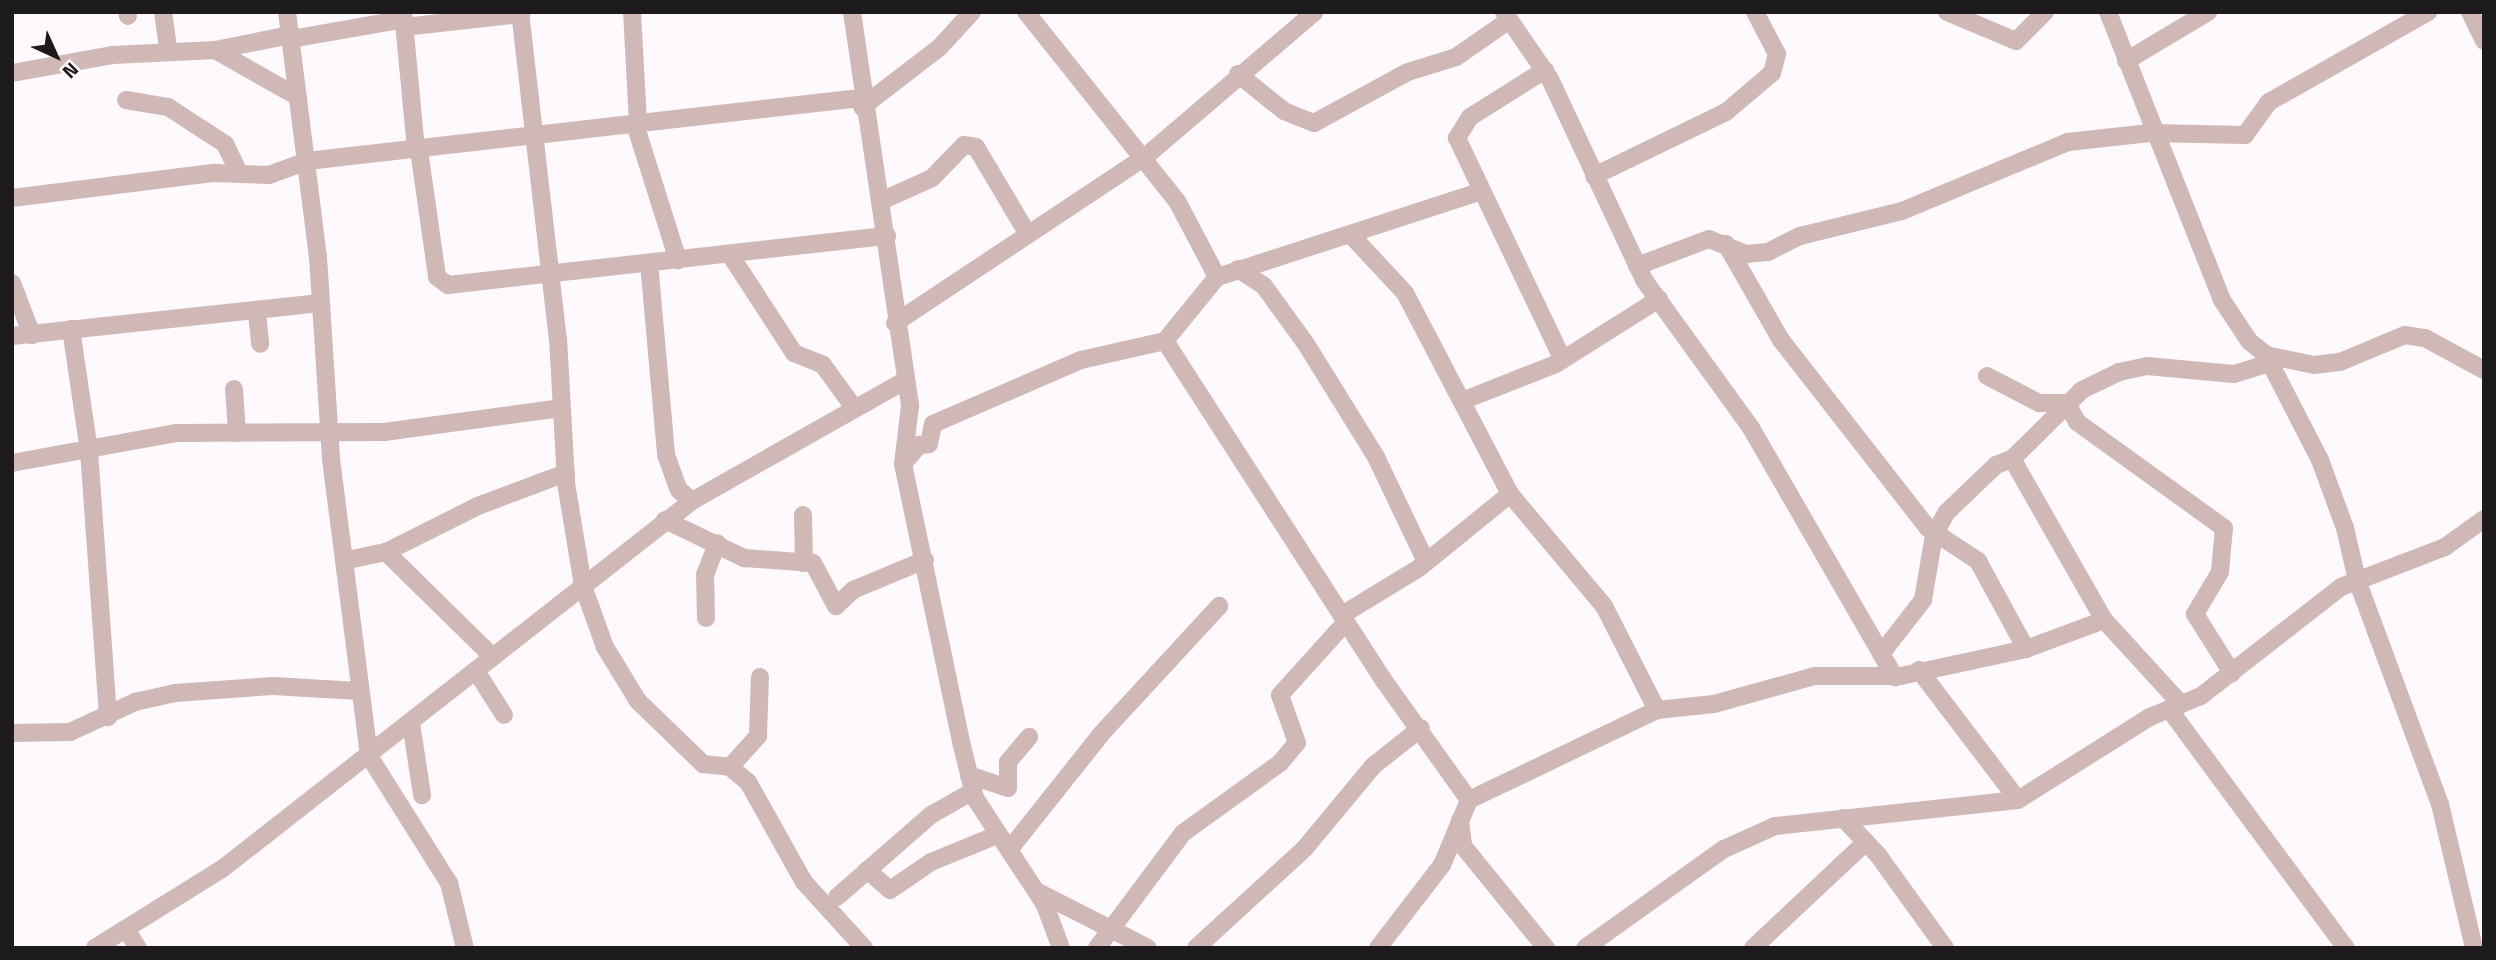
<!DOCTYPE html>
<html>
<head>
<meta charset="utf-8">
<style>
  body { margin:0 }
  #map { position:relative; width:2496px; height:960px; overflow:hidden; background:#fdf9fd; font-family:"Titillium Web",sans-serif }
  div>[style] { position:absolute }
  .minor>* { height:18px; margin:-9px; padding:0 9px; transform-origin:9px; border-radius:9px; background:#cfb8b6 }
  span { translate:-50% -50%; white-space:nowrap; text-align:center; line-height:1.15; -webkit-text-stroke:5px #fdf9fd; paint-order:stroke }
  .frame { position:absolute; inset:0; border:14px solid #1c1a1c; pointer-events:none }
  .north { position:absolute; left:21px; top:21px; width:70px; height:70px; -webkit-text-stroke:5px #fdf9fd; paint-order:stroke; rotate:135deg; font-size:19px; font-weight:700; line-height:28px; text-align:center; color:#1c1a1c }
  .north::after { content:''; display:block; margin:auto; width:24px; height:32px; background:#1c1a1c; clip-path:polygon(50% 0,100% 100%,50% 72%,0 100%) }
</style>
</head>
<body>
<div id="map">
  <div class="minor">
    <div style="left:127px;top:12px;width:4px;rotate:76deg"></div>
    <div style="left:163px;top:12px;width:36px;rotate:82deg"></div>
    <div style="left:287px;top:12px;width:247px;rotate:82.8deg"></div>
    <div style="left:318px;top:257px;width:202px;rotate:86.3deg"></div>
    <div style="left:331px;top:459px;width:299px;rotate:82.7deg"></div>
    <div style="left:369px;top:756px;width:150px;rotate:57.8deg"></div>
    <div style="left:449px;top:883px;width:67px;rotate:76.2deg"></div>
    <div style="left:403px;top:12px;width:139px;rotate:84.6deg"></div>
    <div style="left:520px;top:12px;width:328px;rotate:83.4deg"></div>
    <div style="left:558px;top:338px;width:145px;rotate:86.8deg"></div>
    <div style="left:566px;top:483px;width:104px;rotate:80.6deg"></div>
    <div style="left:583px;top:586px;width:65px;rotate:70.2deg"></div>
    <div style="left:605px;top:647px;width:63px;rotate:58.6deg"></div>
    <div style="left:638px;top:701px;width:91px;rotate:44.1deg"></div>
    <div style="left:703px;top:764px;width:27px;rotate:6deg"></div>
    <div style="left:730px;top:767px;width:23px;rotate:40deg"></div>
    <div style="left:748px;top:782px;width:115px;rotate:60.8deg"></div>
    <div style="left:804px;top:882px;width:89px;rotate:47.7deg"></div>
    <div style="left:632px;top:12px;width:111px;rotate:86.9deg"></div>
    <div style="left:852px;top:12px;width:398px;rotate:81.6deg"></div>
    <div style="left:910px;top:406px;width:58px;rotate:96.9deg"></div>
    <div style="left:903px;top:464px;width:284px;rotate:78.2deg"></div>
    <div style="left:961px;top:742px;width:58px;rotate:76deg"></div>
    <div style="left:975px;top:798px;width:128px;rotate:56.8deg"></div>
    <div style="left:1045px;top:905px;width:46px;rotate:69.6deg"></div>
    <div style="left:1026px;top:12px;width:242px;rotate:51.4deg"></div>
    <div style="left:1177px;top:201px;width:86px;rotate:62.2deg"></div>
    <div style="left:1504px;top:12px;width:81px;rotate:55.5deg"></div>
    <div style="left:1550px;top:79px;width:222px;rotate:64.9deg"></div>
    <div style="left:1644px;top:280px;width:183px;rotate:54.1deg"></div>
    <div style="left:1751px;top:428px;width:288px;rotate:60deg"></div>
    <div style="left:1947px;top:12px;width:75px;rotate:22.8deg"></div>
    <div style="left:2016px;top:41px;width:41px;rotate:-45deg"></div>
    <div style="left:2108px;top:12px;width:310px;rotate:68.4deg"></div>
    <div style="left:2222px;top:300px;width:49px;rotate:56.6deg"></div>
    <div style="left:2249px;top:341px;width:22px;rotate:39deg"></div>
    <div style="left:2266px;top:355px;width:49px;rotate:11.8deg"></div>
    <div style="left:2314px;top:365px;width:26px;rotate:-7deg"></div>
    <div style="left:2340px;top:362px;width:70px;rotate:-22.6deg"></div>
    <div style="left:2405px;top:335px;width:20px;rotate:9deg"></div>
    <div style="left:2425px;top:338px;width:67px;rotate:28.5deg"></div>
    <div style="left:2470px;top:12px;width:32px;rotate:64deg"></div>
    <div style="left:404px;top:27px;width:118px;rotate:-6.3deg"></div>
    <div style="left:291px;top:39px;width:115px;rotate:-10deg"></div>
    <div style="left:215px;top:50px;width:95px;rotate:29.5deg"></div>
    <div style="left:2126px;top:61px;width:96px;rotate:-30.9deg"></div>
    <div style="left:1545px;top:70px;width:89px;rotate:147.9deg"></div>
    <div style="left:1470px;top:117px;width:25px;rotate:122deg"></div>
    <div style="left:1457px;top:138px;width:244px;rotate:64.5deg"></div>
    <div style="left:12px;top:73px;width:103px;rotate:-10.1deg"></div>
    <div style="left:113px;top:55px;width:102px;rotate:-2.8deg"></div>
    <div style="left:215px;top:50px;width:76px;rotate:-11.3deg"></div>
    <div style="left:1238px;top:74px;width:59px;rotate:38.8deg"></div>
    <div style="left:1284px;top:111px;width:32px;rotate:22deg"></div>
    <div style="left:1314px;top:123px;width:107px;rotate:-28.5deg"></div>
    <div style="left:1408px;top:72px;width:50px;rotate:-17.4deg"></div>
    <div style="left:1456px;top:57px;width:63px;rotate:-34.7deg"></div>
    <div style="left:126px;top:100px;width:43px;rotate:9.5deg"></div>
    <div style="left:168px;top:107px;width:68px;rotate:33deg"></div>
    <div style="left:225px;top:144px;width:32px;rotate:64deg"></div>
    <div style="left:862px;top:107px;width:97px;rotate:-37.5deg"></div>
    <div style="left:939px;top:48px;width:49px;rotate:-47.5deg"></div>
    <div style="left:635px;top:124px;width:143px;rotate:72.5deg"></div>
    <div style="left:419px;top:150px;width:128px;rotate:81.9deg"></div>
    <div style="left:437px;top:277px;width:14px;rotate:36deg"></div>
    <div style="left:448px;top:285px;width:442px;rotate:-6.4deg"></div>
    <div style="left:1594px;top:176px;width:147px;rotate:-25.9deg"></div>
    <div style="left:1726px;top:112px;width:60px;rotate:-40.3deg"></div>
    <div style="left:1772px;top:73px;width:20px;rotate:-75deg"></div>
    <div style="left:1777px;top:54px;width:47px;rotate:-117.6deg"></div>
    <div style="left:1482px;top:191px;width:279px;rotate:162deg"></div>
    <div style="left:1217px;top:277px;width:82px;rotate:129.1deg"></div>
    <div style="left:1165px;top:341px;width:401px;rotate:57.2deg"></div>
    <div style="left:1382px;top:678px;width:150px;rotate:54.5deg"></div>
    <div style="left:1469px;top:800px;width:208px;rotate:-25.6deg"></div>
    <div style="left:1657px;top:710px;width:57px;rotate:-6deg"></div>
    <div style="left:1714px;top:704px;width:105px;rotate:-15.5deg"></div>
    <div style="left:1815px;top:676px;width:86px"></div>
    <div style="left:1901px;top:676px;width:128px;rotate:-12.2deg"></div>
    <div style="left:2026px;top:649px;width:83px;rotate:-20.4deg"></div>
    <div style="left:12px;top:198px;width:204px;rotate:-7.1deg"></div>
    <div style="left:214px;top:173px;width:55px;rotate:2.1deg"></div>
    <div style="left:269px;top:175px;width:40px;rotate:-20.2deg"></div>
    <div style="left:307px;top:161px;width:557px;rotate:-6.5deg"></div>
    <div style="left:881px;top:201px;width:56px;rotate:-24.3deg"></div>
    <div style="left:932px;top:178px;width:46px;rotate:-45.9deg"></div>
    <div style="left:964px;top:145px;width:12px;rotate:9deg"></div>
    <div style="left:976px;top:147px;width:100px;rotate:59.3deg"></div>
    <div style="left:1351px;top:235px;width:79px;rotate:47deg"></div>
    <div style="left:1405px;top:293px;width:227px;rotate:62.4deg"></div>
    <div style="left:1510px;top:494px;width:146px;rotate:50deg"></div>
    <div style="left:1604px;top:606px;width:117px;rotate:63deg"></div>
    <div style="left:1726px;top:244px;width:111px;rotate:60.2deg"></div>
    <div style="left:1781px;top:340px;width:239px;rotate:52deg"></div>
    <div style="left:1928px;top:528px;width:60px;rotate:33.4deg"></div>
    <div style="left:1978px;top:561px;width:100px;rotate:61.4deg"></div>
    <div style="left:731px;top:256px;width:116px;rotate:57deg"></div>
    <div style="left:794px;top:353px;width:31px;rotate:22deg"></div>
    <div style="left:823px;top:365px;width:54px;rotate:54deg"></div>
    <div style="left:649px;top:263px;width:193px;rotate:84.9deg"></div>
    <div style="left:666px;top:455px;width:37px;rotate:70deg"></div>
    <div style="left:679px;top:490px;width:17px;rotate:40deg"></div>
    <div style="left:1637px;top:266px;width:77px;rotate:-20.6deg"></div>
    <div style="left:1709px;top:239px;width:40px;rotate:22deg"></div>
    <div style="left:1746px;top:254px;width:22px;rotate:-5deg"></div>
    <div style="left:1768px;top:252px;width:36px;rotate:-27deg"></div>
    <div style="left:1800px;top:236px;width:105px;rotate:-13.8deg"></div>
    <div style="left:1902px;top:211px;width:180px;rotate:-22.6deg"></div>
    <div style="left:2068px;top:142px;width:82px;rotate:-6.3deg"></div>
    <div style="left:2150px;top:133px;width:95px;rotate:1.2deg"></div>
    <div style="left:2245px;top:135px;width:41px;rotate:-54deg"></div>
    <div style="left:2269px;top:102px;width:183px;rotate:-29.5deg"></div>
    <div style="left:1238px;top:269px;width:31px;rotate:33deg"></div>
    <div style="left:1264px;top:286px;width:72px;rotate:54.1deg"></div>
    <div style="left:1306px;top:344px;width:133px;rotate:58.2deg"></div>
    <div style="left:1376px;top:457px;width:116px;rotate:64.5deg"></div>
    <div style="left:12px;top:283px;width:56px;rotate:69deg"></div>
    <div style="left:257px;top:313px;width:31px;rotate:84deg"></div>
    <div style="left:895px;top:323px;width:300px;rotate:-33.6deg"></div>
    <div style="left:1145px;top:157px;width:223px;rotate:-40.5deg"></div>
    <div style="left:71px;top:329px;width:123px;rotate:81.6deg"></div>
    <div style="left:89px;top:451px;width:267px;rotate:85.9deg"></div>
    <div style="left:12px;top:336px;width:310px;rotate:-6.1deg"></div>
    <div style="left:2266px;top:355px;width:118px;rotate:62.8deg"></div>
    <div style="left:2320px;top:460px;width:72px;rotate:69.8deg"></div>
    <div style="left:2345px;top:528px;width:53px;rotate:77deg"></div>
    <div style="left:2357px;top:580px;width:239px;rotate:69.7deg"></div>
    <div style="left:2440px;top:804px;width:148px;rotate:76.7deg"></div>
    <div style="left:1987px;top:376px;width:59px;rotate:27.4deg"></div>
    <div style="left:2039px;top:403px;width:28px"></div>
    <div style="left:2067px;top:403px;width:21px;rotate:62deg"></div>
    <div style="left:2077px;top:422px;width:181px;rotate:35.8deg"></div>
    <div style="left:2224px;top:528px;width:44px;rotate:95.2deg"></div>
    <div style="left:2220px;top:572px;width:49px;rotate:120.8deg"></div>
    <div style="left:2195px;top:614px;width:70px;rotate:57.9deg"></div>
    <div style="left:234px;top:389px;width:44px;rotate:86.1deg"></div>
    <div style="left:1462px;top:401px;width:101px;rotate:-21.5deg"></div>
    <div style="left:1556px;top:364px;width:122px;rotate:-32.3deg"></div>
    <div style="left:12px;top:463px;width:166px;rotate:-10.4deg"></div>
    <div style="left:175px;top:433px;width:209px;rotate:-0.3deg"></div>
    <div style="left:384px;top:432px;width:179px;rotate:-7.7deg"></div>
    <div style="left:903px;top:464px;width:25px;rotate:-50deg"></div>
    <div style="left:919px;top:445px;width:10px;rotate:-6deg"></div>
    <div style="left:929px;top:444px;width:20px;rotate:-79deg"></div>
    <div style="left:933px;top:424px;width:161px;rotate:-23.4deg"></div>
    <div style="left:1081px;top:360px;width:86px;rotate:-12.7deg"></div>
    <div style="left:803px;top:515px;width:48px;rotate:88.8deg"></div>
    <div style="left:665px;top:520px;width:88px;rotate:25.7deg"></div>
    <div style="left:744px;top:558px;width:69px;rotate:4.1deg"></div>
    <div style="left:813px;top:563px;width:49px;rotate:61.9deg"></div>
    <div style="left:836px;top:606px;width:23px;rotate:-43deg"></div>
    <div style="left:853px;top:590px;width:78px;rotate:-22.6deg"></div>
    <div style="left:386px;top:552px;width:150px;rotate:44.5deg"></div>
    <div style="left:348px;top:560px;width:39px;rotate:-12deg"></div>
    <div style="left:386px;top:552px;width:103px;rotate:-26.6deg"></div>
    <div style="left:478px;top:506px;width:94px;rotate:-20.6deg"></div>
    <div style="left:1342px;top:615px;width:90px;rotate:-31.4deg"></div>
    <div style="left:1419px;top:568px;width:117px;rotate:-39.1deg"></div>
    <div style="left:706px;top:618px;width:43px;rotate:-91.3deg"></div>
    <div style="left:705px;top:575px;width:34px;rotate:-69deg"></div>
    <div style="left:1881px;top:654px;width:68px;rotate:-52.1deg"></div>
    <div style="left:1923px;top:600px;width:66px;rotate:-80.4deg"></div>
    <div style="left:1934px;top:535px;width:26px;rotate:-61deg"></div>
    <div style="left:1947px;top:512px;width:68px;rotate:-43.8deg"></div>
    <div style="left:1996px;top:465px;width:17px;rotate:-21deg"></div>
    <div style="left:1919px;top:670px;width:163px;rotate:52.7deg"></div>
    <div style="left:476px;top:671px;width:52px;rotate:57.5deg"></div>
    <div style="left:2181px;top:704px;width:114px;rotate:-132.5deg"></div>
    <div style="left:2104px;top:620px;width:185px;rotate:-119.7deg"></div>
    <div style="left:2012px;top:459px;width:98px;rotate:-44.6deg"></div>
    <div style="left:2082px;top:390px;width:41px;rotate:-25.9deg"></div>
    <div style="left:2119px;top:372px;width:29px;rotate:-12deg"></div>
    <div style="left:2147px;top:366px;width:87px;rotate:5.3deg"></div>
    <div style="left:2234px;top:374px;width:38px;rotate:-17deg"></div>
    <div style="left:2169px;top:709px;width:297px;rotate:53.5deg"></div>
    <div style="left:411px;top:723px;width:73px;rotate:81.3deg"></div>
    <div style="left:12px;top:733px;width:58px;rotate:-1deg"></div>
    <div style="left:70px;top:732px;width:72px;rotate:-24.8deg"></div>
    <div style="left:135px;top:702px;width:41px;rotate:-12.7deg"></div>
    <div style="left:175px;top:693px;width:98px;rotate:-4.1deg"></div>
    <div style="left:273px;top:686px;width:86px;rotate:3.3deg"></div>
    <div style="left:730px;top:767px;width:42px;rotate:-47.9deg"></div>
    <div style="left:758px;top:736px;width:59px;rotate:-88.1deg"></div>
    <div style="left:969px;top:775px;width:41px;rotate:18.4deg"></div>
    <div style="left:1008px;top:788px;width:26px;rotate:-90deg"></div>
    <div style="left:1008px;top:762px;width:33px;rotate:-50deg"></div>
    <div style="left:1843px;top:818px;width:51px;rotate:46.6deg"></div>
    <div style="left:1878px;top:855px;width:115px;rotate:54.2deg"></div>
    <div style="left:1460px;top:820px;width:26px;rotate:83deg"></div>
    <div style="left:1463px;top:846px;width:132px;rotate:50.9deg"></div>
    <div style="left:1009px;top:850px;width:149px;rotate:-51.5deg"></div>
    <div style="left:1102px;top:733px;width:173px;rotate:-47.3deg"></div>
    <div style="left:867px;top:870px;width:30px;rotate:41deg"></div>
    <div style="left:890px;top:890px;width:50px;rotate:-34.3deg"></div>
    <div style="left:931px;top:862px;width:71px;rotate:-22.2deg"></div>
    <div style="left:1038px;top:892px;width:123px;rotate:27deg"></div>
    <div style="left:837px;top:897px;width:125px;rotate:-41.1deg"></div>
    <div style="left:931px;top:815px;width:48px;rotate:-29.7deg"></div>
    <div style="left:126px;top:929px;width:22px;rotate:58deg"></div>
    <div style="left:95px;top:948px;width:150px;rotate:-31.9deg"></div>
    <div style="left:222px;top:869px;width:597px;rotate:-38.06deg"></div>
    <div style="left:692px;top:501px;width:244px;rotate:-29.5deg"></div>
    <div style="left:1097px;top:948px;width:144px;rotate:-53.2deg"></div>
    <div style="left:1183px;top:833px;width:120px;rotate:-35.8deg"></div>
    <div style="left:1280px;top:763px;width:26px;rotate:-50deg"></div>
    <div style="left:1297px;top:743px;width:51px;rotate:-109.5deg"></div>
    <div style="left:1280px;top:695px;width:98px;rotate:-47.9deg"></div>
    <div style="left:1196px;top:948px;width:148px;rotate:-42.5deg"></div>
    <div style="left:1305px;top:848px;width:107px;rotate:-50.3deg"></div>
    <div style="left:1373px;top:766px;width:61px;rotate:-38.4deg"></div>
    <div style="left:1378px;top:948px;width:105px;rotate:-52.4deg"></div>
    <div style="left:1442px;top:865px;width:70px;rotate:-67.4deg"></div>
    <div style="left:1585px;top:948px;width:171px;rotate:-35.5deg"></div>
    <div style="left:1724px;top:849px;width:56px;rotate:-24.3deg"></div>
    <div style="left:1775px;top:826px;width:244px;rotate:-6.1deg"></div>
    <div style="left:2018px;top:800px;width:156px;rotate:-32.2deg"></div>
    <div style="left:2150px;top:717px;width:55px;rotate:-22.4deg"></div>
    <div style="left:2201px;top:696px;width:177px;rotate:-37.9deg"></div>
    <div style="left:2341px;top:587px;width:111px;rotate:-21deg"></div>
    <div style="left:2445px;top:547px;width:48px;rotate:-35.7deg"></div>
    <div style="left:1753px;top:948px;width:155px;rotate:-43.2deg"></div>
  </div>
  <div class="frame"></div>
  <div class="north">N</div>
</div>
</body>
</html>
